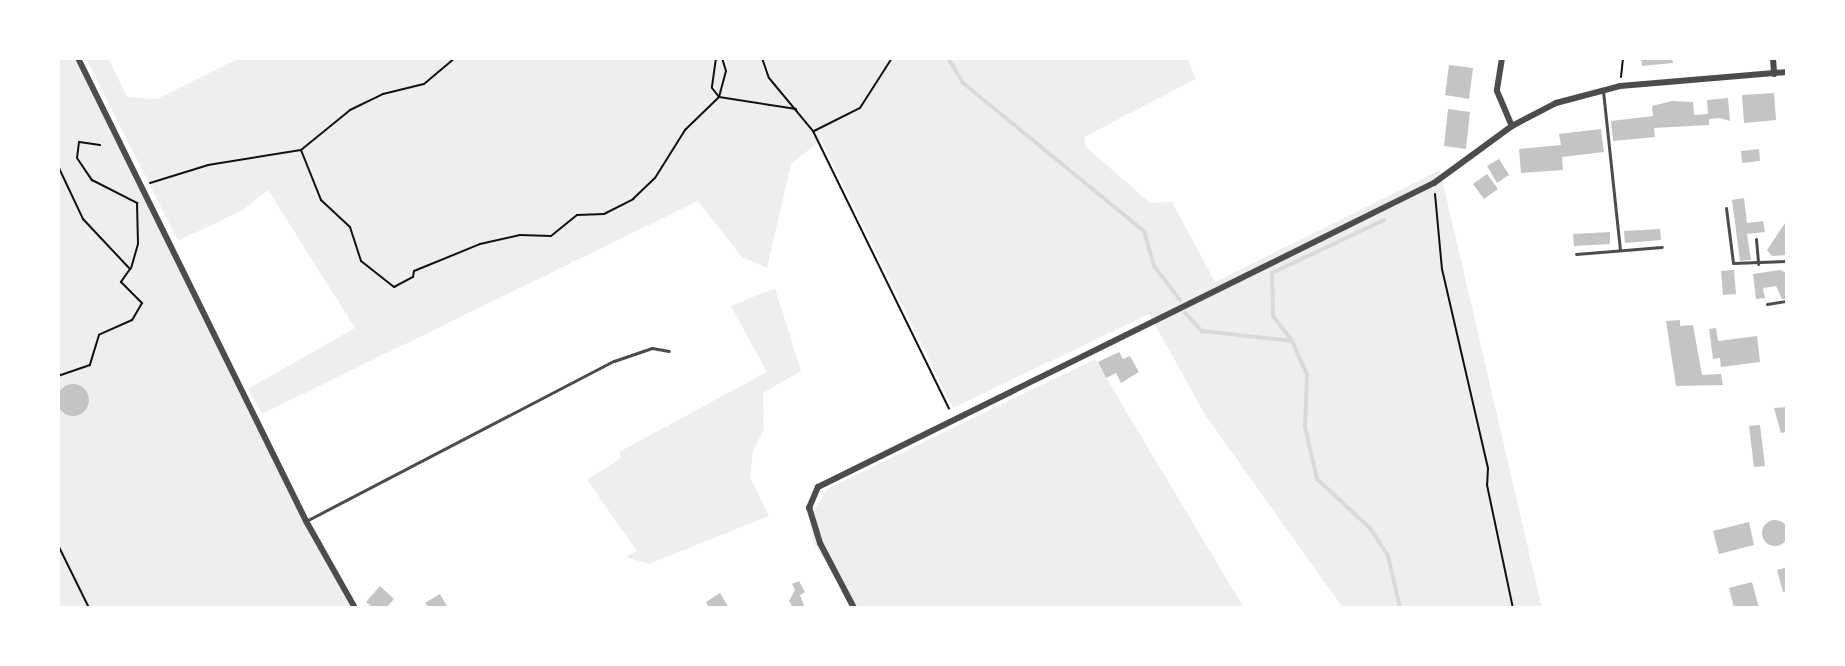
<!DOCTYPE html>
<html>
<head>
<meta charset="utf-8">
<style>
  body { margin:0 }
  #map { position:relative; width:1845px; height:666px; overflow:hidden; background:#fff; font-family:Georgia,serif }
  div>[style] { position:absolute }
  .green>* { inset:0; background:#eee }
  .stream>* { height:4px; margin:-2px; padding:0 2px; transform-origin:2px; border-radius:2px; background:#d9d9d9 }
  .building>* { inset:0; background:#c4c4c4 }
  .round { border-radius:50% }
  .path>* { height:2px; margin:-1px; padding:0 1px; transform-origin:1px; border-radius:1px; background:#111 }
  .service>* { height:3px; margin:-1.5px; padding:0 1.5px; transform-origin:1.5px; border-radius:1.5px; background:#4c4c4c }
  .minor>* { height:6px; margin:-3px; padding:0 3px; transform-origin:3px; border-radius:3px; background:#4c4c4c }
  span { translate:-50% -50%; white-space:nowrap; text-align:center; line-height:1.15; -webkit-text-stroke:8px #fff; paint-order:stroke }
  .frame { position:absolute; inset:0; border:60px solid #fff; pointer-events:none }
</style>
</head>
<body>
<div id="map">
  <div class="green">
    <div style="clip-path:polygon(58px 58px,75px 58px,351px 608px,58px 608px)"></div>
    <div style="clip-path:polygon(86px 58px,108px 58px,127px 97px,157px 99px,239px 58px,1187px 58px,1196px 79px,1084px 137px,1086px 147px,1150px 203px,1172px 202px,1215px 282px,1440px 170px,1542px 608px,1343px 608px,1204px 413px,1149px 314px,953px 408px,821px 140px,791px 164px,767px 268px,742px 257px,698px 201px,262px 414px,248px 389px,355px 328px,268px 190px,243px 210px,178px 241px)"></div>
    <div style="clip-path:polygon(775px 288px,801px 371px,763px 393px,764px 429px,753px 451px,750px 477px,769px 516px,649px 564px,626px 557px,637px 551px,587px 480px,621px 458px,619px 452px,767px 372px,731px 306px)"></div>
    <div style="clip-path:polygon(1095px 359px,1244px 608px,856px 608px,813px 542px,810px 517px,827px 489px)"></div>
  </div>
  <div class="stream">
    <div style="left:948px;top:58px;width:29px;rotate:59deg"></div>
    <div style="left:963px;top:83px;width:234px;rotate:39.3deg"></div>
    <div style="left:1144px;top:231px;width:36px;rotate:74deg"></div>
    <div style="left:1154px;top:266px;width:43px;rotate:52.6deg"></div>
    <div style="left:1185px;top:313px;width:25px;rotate:47deg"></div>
    <div style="left:1202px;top:331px;width:91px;rotate:6.3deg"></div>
    <div style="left:1292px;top:341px;width:37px;rotate:66deg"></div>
    <div style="left:1307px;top:375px;width:52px;rotate:92.2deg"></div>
    <div style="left:1305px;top:427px;width:53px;rotate:77deg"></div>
    <div style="left:1317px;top:479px;width:72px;rotate:42.8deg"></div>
    <div style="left:1370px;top:528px;width:33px;rotate:57deg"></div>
    <div style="left:1388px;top:556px;width:53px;rotate:77deg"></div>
    <div style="left:1292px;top:341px;width:31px;rotate:-127deg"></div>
    <div style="left:1273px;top:316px;width:43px;rotate:-91.3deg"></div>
    <div style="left:1272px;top:273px;width:124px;rotate:-25.3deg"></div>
  </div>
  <div class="building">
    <div style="clip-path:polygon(1641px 58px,1672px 58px,1673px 63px,1642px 66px)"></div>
    <div style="clip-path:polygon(1449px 65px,1473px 68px,1469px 99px,1445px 95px)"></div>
    <div style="clip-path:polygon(1774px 93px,1776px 120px,1744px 123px,1742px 95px)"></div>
    <div style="clip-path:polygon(1728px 98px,1730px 121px,1720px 118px,1709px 119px,1709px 125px,1654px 128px,1655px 137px,1613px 141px,1611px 121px,1653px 116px,1652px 106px,1672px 101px,1693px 102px,1694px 115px,1708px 114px,1707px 100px)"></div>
    <div style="clip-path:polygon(1448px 109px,1470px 112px,1466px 149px,1444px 146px)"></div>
    <div style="clip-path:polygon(1601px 129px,1604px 152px,1562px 157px,1563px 170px,1521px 173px,1519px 149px,1561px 145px,1559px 134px)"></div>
    <div style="clip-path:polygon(1759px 149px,1760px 161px,1742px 163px,1741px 151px)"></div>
    <div style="clip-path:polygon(1499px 159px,1509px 175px,1497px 183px,1487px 166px)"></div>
    <div style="clip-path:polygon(1487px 174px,1498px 189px,1484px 199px,1473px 184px)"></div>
    <div style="clip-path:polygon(1744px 198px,1747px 223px,1763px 221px,1765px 232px,1747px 234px,1751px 260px,1740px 261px,1732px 200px)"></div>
    <div style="clip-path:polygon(1787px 220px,1787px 255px,1772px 256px,1767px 250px)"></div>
    <div style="clip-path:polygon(1660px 229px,1661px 240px,1625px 243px,1624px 231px)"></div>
    <div style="clip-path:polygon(1610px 232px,1610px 244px,1574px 246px,1573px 234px)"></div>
    <div style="clip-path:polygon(1734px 270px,1736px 294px,1723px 295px,1721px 271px)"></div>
    <div style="clip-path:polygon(1780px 270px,1787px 273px,1787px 299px,1782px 299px,1776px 286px,1763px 288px,1765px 298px,1756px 299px,1753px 274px)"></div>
    <div style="clip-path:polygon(1680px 320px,1680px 326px,1693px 325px,1702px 375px,1721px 374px,1723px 385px,1676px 386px,1666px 321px)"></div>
    <div style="clip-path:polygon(1716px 328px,1718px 341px,1757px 336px,1760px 362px,1721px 367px,1720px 358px,1713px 359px,1709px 329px)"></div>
    <div style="clip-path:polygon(1119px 352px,1123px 359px,1130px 356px,1139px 372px,1121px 383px,1116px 373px,1106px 378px,1098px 362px)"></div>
    <div class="round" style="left:57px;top:384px;width:32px;height:32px"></div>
    <div style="clip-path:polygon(1787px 407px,1787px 432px,1781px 433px,1774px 408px)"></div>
    <div style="clip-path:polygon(1760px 425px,1765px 466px,1754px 467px,1749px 426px)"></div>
    <div class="round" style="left:1762px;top:520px;width:26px;height:26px"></div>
    <div style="clip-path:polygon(1749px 522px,1754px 545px,1719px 554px,1713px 531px)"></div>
    <div style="clip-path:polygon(1787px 567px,1787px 591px,1783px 592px,1777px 570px)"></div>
    <div style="clip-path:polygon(799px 581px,805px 592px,800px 595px,805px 608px,793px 608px,789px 601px,795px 590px,792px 584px)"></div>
    <div style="clip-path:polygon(1752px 582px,1759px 608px,1734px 608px,1729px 588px)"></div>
    <div style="clip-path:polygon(380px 586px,394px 599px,386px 608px,373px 608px,366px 602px)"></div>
    <div style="clip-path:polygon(720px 593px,729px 608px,709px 608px,706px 602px)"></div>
    <div style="clip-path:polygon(440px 594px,448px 608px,429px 608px,425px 603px)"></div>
  </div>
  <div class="path">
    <div style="left:716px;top:58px;width:30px;rotate:98deg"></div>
    <div style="left:712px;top:88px;width:11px;rotate:52deg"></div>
    <div style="left:719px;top:97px;width:27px;rotate:-75deg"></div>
    <div style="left:726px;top:71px;width:14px;rotate:-107deg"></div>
    <div style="left:762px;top:58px;width:21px;rotate:71deg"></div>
    <div style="left:769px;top:78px;width:69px;rotate:50.3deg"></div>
    <div style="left:813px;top:131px;width:309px;rotate:63.9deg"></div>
    <div style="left:1621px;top:77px;width:19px;rotate:-84deg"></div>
    <div style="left:814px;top:131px;width:51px;rotate:-26.6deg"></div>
    <div style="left:860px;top:108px;width:59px;rotate:-57.4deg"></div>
    <div style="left:100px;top:145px;width:21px;rotate:-172deg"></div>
    <div style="left:79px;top:142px;width:16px;rotate:97deg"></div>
    <div style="left:77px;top:158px;width:27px;rotate:56deg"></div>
    <div style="left:92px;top:180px;width:51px;rotate:27.1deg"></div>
    <div style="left:137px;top:203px;width:41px;rotate:88.6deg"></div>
    <div style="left:138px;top:244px;width:25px;rotate:106deg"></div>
    <div style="left:301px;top:150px;width:54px;rotate:68.2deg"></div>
    <div style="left:321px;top:200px;width:40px;rotate:43deg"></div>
    <div style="left:350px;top:227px;width:36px;rotate:72deg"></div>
    <div style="left:361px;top:261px;width:42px;rotate:38.2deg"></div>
    <div style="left:394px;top:287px;width:21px;rotate:-28deg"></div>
    <div style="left:413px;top:277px;width:6px;rotate:-81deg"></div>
    <div style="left:414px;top:271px;width:71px;rotate:-22.2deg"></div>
    <div style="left:480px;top:244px;width:41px;rotate:-12.7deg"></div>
    <div style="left:520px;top:235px;width:31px;rotate:2deg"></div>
    <div style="left:551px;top:236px;width:33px;rotate:-39deg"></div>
    <div style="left:577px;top:215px;width:27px;rotate:-2deg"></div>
    <div style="left:604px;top:214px;width:33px;rotate:-27deg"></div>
    <div style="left:633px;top:199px;width:30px;rotate:-44deg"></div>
    <div style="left:655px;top:178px;width:57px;rotate:-58deg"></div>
    <div style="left:685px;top:130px;width:47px;rotate:-44.1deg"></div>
    <div style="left:719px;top:97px;width:78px;rotate:8.9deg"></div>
    <div style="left:58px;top:166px;width:59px;rotate:64.7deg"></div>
    <div style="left:83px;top:219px;width:69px;rotate:46.8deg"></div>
    <div style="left:130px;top:269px;width:16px;rotate:125deg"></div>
    <div style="left:121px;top:282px;width:30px;rotate:45deg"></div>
    <div style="left:142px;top:303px;width:20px;rotate:120deg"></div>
    <div style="left:132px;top:320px;width:36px;rotate:156deg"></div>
    <div style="left:99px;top:335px;width:31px;rotate:107deg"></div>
    <div style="left:90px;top:365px;width:34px;rotate:161deg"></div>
    <div style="left:150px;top:183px;width:61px;rotate:-17.2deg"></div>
    <div style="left:208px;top:165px;width:94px;rotate:-9.2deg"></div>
    <div style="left:301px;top:150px;width:63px;rotate:-39.2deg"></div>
    <div style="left:350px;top:110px;width:37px;rotate:-26deg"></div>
    <div style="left:383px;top:94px;width:42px;rotate:-13.7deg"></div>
    <div style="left:424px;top:84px;width:40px;rotate:-40deg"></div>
    <div style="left:1435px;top:194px;width:75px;rotate:84.7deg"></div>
    <div style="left:1442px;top:269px;width:204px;rotate:77deg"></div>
    <div style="left:1488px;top:468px;width:17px;rotate:93deg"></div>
    <div style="left:1487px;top:485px;width:126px;rotate:78.1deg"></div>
    <div style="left:58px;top:545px;width:70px;rotate:63.8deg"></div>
  </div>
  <div class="service">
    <div style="left:1603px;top:91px;width:160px;rotate:83.9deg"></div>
    <div style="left:1726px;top:208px;width:55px;rotate:82.7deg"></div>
    <div style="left:1733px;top:263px;width:54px;rotate:-2.1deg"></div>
    <div style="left:1756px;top:239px;width:25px;rotate:85deg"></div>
    <div style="left:1576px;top:254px;width:86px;rotate:-4.7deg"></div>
    <div style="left:1767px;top:304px;width:20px;rotate:-9deg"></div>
    <div style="left:306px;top:521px;width:347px;rotate:-27.5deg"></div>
    <div style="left:614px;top:361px;width:40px;rotate:-18.9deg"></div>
    <div style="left:652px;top:348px;width:17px;rotate:10deg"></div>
  </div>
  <div class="minor">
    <div style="left:78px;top:58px;width:516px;rotate:63.78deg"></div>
    <div style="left:306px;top:521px;width:100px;rotate:60.6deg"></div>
    <div style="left:1502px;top:58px;width:33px;rotate:99deg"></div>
    <div style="left:1497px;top:91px;width:38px;rotate:67deg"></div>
    <div style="left:1773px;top:58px;width:16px;rotate:86deg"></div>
    <div style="left:854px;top:608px;width:73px;rotate:-117.6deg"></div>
    <div style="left:820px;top:543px;width:37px;rotate:-107deg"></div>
    <div style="left:809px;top:508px;width:23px;rotate:-67deg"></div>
    <div style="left:818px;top:487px;width:687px;rotate:-26.27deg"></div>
    <div style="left:1434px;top:183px;width:97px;rotate:-36.2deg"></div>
    <div style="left:1512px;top:126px;width:50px;rotate:-27.6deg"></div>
    <div style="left:1556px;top:103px;width:66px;rotate:-14.9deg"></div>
    <div style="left:1620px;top:86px;width:168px;rotate:-4.8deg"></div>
  </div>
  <div class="frame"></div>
</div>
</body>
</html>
